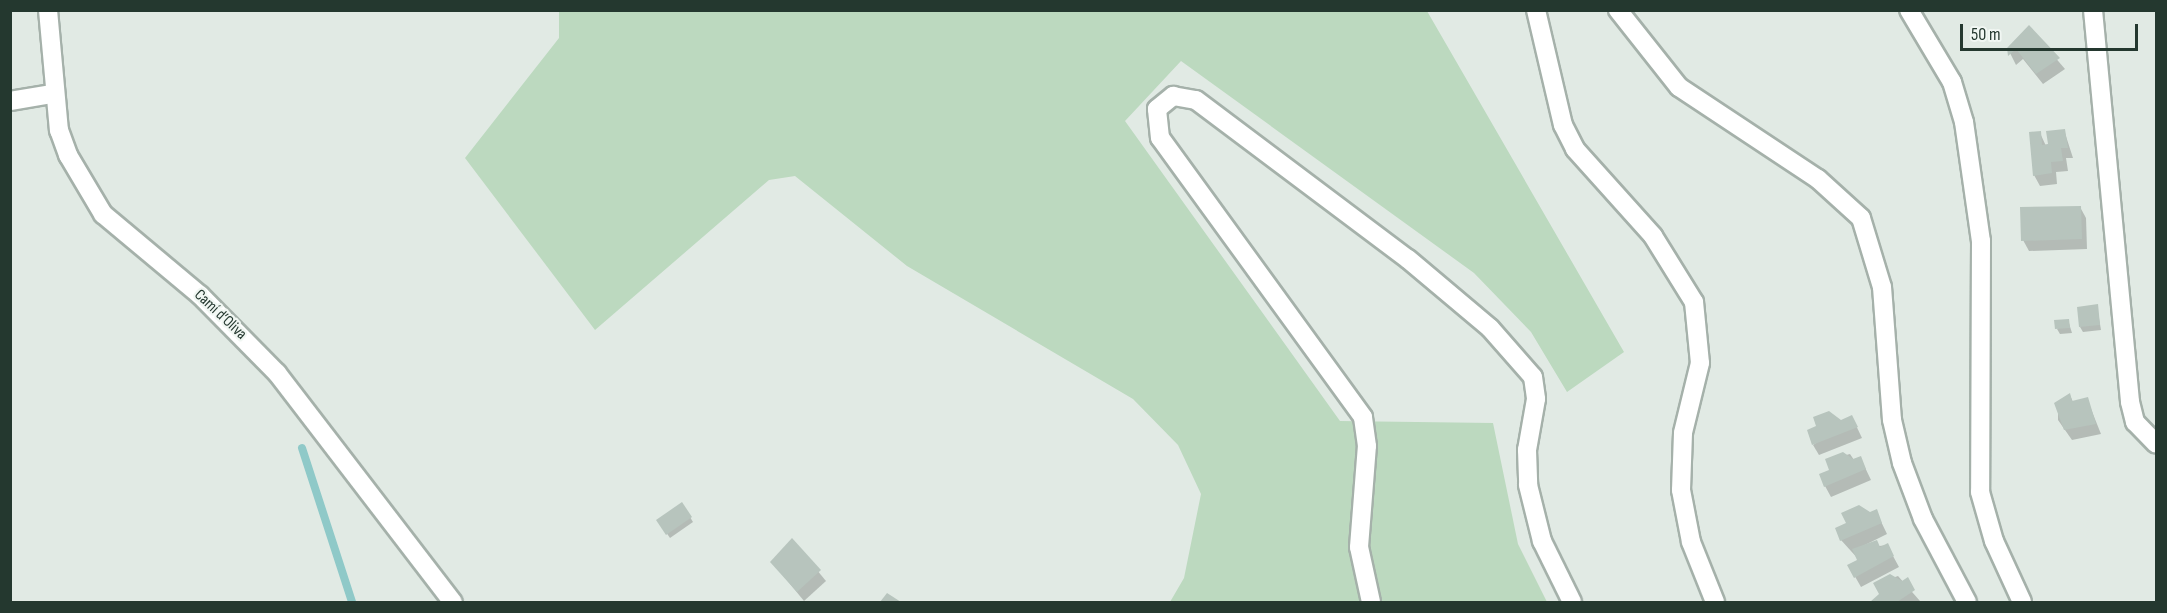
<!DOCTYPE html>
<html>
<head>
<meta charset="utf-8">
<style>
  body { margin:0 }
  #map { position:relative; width:2167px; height:613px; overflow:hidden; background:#e1eae4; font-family:"Sofia Sans Condensed",sans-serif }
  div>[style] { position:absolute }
  .green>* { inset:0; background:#bcd9bf }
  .shadow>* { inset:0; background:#0003 }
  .stream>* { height:8px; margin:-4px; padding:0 4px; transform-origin:4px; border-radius:4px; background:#8fc9c8 }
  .building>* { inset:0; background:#b7c4bd }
  .roads { filter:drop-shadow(2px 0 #a5b1aa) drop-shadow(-2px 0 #a5b1aa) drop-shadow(0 2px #a5b1aa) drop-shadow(0 -2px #a5b1aa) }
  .minor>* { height:18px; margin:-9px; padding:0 9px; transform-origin:9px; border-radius:9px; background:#fff }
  span { translate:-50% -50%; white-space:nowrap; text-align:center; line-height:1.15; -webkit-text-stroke:4.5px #f1f7f3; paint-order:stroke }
  .street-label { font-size:16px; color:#24382f }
  .frame { position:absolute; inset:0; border:12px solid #24382f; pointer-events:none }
  .scale { position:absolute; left:1960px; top:24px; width:178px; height:27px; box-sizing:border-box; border:3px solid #24382f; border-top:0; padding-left:8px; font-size:18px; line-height:21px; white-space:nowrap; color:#24382f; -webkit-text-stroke:4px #f1f7f3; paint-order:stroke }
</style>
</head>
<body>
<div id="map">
  <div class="green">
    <div style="clip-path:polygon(559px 11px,1427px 11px,1624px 352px,1567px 392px,1531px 332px,1474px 273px,1181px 61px,1125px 121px,1340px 421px,1493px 423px,1518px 544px,1547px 602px,1170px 602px,1184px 578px,1201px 494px,1178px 445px,1133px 399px,907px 266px,795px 176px,769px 180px,595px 330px,465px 158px,559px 38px)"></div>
  </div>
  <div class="shadow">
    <div style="clip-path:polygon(2029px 27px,2065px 69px,2043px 84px,2023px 59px,2016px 65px,2008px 49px)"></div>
    <div style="clip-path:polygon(2064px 130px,2073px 158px,2066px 158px,2068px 171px,2056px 172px,2057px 184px,2040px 186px,2034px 175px,2040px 133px,2046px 146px)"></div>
    <div style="clip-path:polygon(2080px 207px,2086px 218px,2087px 249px,2029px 251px,2023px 240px)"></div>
    <div style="clip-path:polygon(2097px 306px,2101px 330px,2083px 332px,2080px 327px)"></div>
    <div style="clip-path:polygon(2068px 320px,2072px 333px,2060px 334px,2057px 329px)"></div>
    <div style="clip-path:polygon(2070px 395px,2073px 402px,2087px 399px,2101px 434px,2072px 440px,2058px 420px,2058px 402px)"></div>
    <div style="clip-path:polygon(1852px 417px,1862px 438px,1819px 455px,1813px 445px)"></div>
    <div style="clip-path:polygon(1850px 454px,1854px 460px,1860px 457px,1871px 480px,1831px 497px,1825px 486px,1831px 470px,1827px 460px)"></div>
    <div style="clip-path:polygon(1876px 511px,1887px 534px,1857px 549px,1887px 545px,1899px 567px,1861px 587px,1849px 566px,1860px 561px,1841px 540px)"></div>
    <div style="clip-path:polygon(690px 517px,693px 522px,670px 538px,661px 525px)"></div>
    <div style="clip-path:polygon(792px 540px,826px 581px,804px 601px,772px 562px)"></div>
    <div style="clip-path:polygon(1898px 576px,1920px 601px,1872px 602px,1881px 594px,1875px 584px)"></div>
  </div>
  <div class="stream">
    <div style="left:302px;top:448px;width:162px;rotate:72deg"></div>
  </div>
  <div class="building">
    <div style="clip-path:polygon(2029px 25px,2060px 58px,2036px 74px,2016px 49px,2008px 56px,2007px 48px)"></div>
    <div style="clip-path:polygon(2065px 129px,2068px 148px,2061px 148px,2063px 161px,2051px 162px,2052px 173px,2033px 176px,2029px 132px,2041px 131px,2042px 145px,2048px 144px,2046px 131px)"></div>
    <div style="clip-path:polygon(2081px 206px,2082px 239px,2021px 241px,2020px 207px)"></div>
    <div style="clip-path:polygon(2098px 304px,2100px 325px,2079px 327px,2077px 307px)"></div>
    <div style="clip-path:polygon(2069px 319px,2070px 328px,2055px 329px,2054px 320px)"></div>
    <div style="clip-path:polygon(2070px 393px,2072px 401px,2088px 397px,2096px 424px,2064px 430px,2054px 403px)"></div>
    <div style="clip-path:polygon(1829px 411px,1841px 420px,1852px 415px,1858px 427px,1812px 445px,1807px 430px,1816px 426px,1813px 417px)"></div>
    <div style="clip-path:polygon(1843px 452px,1853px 459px,1861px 456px,1866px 469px,1824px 487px,1819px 474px,1829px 470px,1825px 459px)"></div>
    <div style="clip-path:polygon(682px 502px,692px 517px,666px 535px,656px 520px)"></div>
    <div style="clip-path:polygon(1859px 505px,1870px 512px,1877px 509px,1882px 523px,1840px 541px,1835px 528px,1846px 523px,1841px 513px)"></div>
    <div style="clip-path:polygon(792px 538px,821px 570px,797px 592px,770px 562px)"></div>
    <div style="clip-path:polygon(1877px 540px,1880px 547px,1888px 543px,1894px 556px,1854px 578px,1847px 565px,1857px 560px,1852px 549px)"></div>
    <div style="clip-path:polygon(1890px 574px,1902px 581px,1908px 577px,1915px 590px,1897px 602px,1870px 602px,1879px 594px,1873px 583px)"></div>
    <div style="clip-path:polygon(887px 593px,901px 602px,880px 602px)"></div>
  </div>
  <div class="roads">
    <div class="minor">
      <div style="left:48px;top:10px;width:121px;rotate:84.8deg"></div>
      <div style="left:59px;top:130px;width:27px;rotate:70deg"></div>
      <div style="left:68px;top:155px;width:69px;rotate:59.3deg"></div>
      <div style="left:103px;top:214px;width:126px;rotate:39.9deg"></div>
      <div style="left:200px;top:295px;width:110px;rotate:45.4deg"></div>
      <div style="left:277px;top:373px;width:289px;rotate:52.5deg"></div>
      <div style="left:1536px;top:10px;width:118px;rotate:76.8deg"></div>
      <div style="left:1563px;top:125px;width:27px;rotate:63deg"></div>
      <div style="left:1575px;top:149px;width:117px;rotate:48.1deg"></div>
      <div style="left:1653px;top:236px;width:78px;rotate:58.2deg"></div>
      <div style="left:1694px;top:302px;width:61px;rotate:84.4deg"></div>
      <div style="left:1700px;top:363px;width:72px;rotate:103.7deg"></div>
      <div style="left:1683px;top:433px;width:57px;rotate:92deg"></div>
      <div style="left:1681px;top:490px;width:53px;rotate:79.1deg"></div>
      <div style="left:1691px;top:542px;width:65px;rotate:68.2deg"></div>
      <div style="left:1618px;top:10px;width:98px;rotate:51.6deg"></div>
      <div style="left:1679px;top:87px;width:167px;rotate:33.5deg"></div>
      <div style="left:1818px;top:179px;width:58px;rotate:42.2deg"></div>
      <div style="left:1861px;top:218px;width:72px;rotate:73.1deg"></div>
      <div style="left:1882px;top:287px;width:133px;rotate:85.7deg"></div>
      <div style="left:1892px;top:420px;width:44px;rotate:76.9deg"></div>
      <div style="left:1902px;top:463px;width:60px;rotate:69.4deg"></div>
      <div style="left:1923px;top:519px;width:94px;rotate:62.1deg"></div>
      <div style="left:1909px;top:10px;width:84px;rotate:59.2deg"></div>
      <div style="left:1952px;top:82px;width:42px;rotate:73.3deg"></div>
      <div style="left:1964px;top:122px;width:120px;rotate:81.9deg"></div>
      <div style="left:1981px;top:241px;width:251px;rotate:90.2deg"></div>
      <div style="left:1980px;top:492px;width:51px;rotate:74.1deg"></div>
      <div style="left:1994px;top:541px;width:67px;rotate:65.3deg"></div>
      <div style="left:2093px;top:10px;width:394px;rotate:84.6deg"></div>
      <div style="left:2130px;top:402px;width:21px;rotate:76deg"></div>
      <div style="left:2135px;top:422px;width:30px;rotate:46deg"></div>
      <div style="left:10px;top:101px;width:43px;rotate:-9.5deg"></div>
      <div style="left:1371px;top:602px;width:56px;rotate:-102.3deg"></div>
      <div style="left:1359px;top:547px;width:101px;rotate:-85.5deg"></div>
      <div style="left:1367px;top:446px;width:29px;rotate:-98deg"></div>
      <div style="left:1363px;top:417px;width:345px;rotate:-126deg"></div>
      <div style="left:1160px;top:138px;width:29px;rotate:-96deg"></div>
      <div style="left:1157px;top:109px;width:21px;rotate:-39deg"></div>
      <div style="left:1173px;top:96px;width:23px;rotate:10deg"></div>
      <div style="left:1196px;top:100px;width:265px;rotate:36.9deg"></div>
      <div style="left:1408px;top:259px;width:107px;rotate:40.1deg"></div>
      <div style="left:1490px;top:328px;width:65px;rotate:48.7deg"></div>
      <div style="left:1533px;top:377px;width:22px;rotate:82deg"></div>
      <div style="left:1536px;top:399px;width:52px;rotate:100deg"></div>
      <div style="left:1527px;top:450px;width:35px;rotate:88deg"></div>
      <div style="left:1528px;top:485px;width:58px;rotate:76deg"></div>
      <div style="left:1542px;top:541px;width:68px;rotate:63.8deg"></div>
    </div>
  </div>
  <div class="street-label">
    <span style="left:220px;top:315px;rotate:43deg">Camí d’Oliva</span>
  </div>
  <div class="frame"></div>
  <div class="scale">50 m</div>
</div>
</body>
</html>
